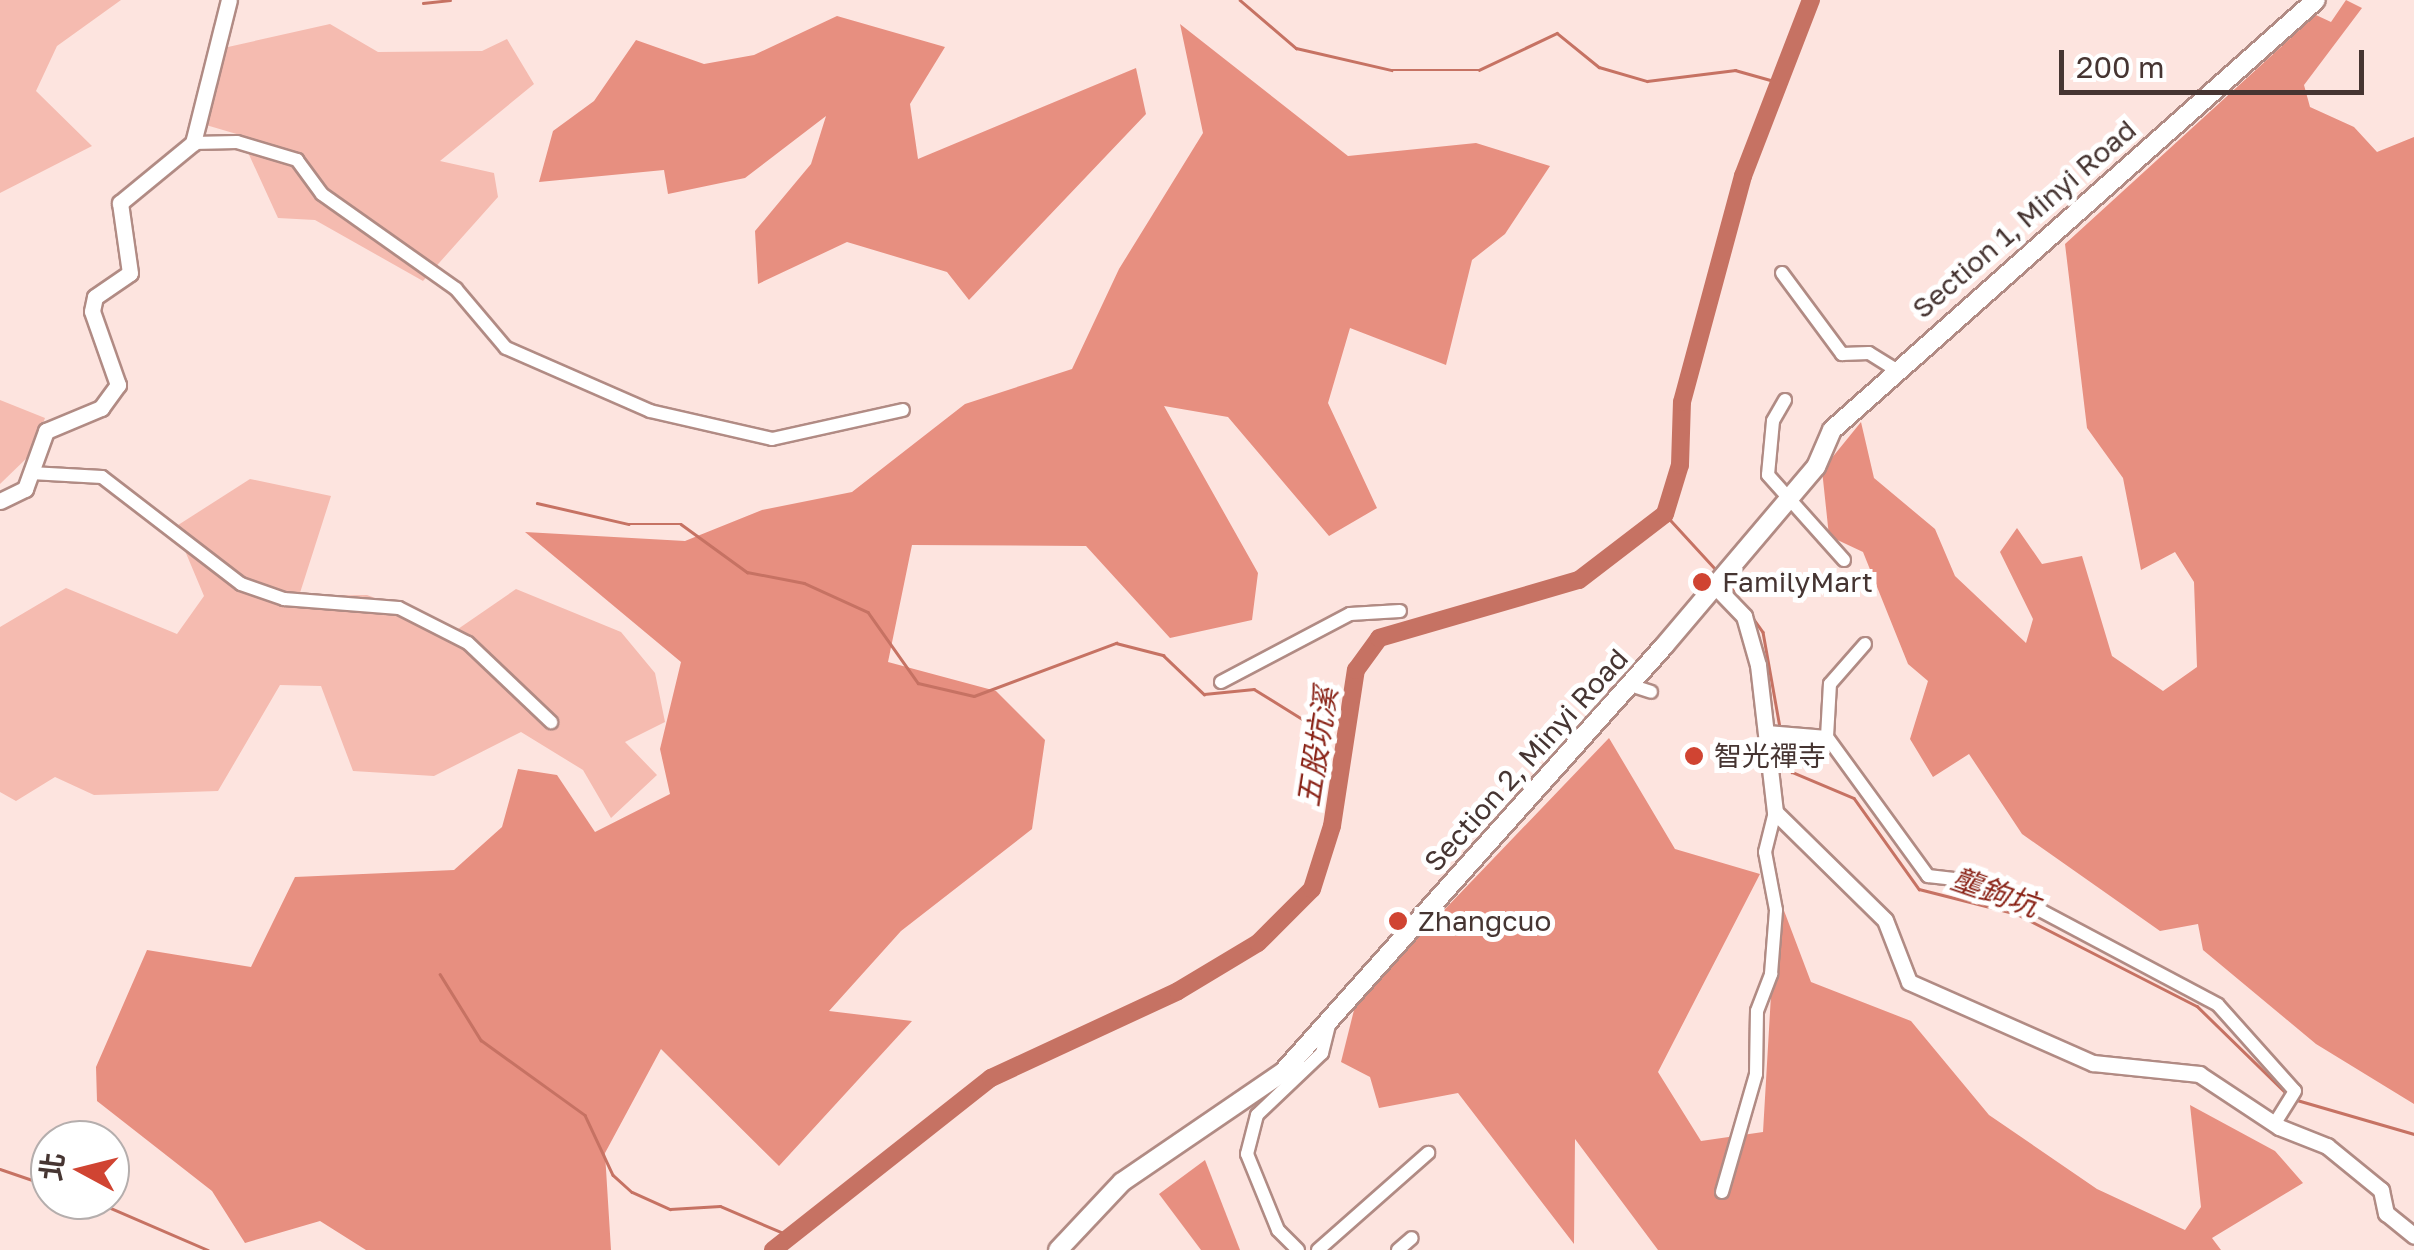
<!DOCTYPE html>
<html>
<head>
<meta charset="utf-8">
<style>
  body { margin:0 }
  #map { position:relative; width:2414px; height:1250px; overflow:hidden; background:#fde4df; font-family:"Golos Text","Noto Sans TC",sans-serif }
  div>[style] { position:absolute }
  .green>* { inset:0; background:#f5bbb0 }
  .forest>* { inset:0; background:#e78f80 }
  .stream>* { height:2.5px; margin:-1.25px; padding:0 1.25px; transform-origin:1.25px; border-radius:1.25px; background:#c67263 }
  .river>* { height:18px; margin:-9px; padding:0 9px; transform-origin:9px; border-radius:9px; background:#c67263 }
  .roads { filter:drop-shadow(2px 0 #b18b84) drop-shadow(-2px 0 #b18b84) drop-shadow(0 2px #b18b84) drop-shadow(0 -2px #b18b84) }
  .minor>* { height:12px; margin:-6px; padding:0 6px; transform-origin:6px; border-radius:6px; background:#fff }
  .tertiary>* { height:15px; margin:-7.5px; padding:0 7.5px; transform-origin:7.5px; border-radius:7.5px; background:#fff }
  .secondary>* { height:18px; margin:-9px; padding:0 9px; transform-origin:9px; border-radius:9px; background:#fff }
  .dots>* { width:28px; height:28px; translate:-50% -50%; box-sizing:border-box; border:5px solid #fff; border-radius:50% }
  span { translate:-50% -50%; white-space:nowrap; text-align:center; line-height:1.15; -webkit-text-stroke:10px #fff; paint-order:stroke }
  .street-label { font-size:28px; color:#463532 }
  .poi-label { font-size:28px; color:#463532 }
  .left { translate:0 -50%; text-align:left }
  .water-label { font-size:30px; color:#8a2418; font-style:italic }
  .north { position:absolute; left:30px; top:1120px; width:100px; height:100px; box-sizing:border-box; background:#fff; border:2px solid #b5aead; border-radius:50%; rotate:277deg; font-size:28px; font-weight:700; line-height:40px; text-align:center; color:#463532 }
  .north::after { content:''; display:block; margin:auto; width:35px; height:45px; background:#d04432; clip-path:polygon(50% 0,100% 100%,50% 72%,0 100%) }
  .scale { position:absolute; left:2059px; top:50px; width:305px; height:45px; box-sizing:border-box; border:5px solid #463532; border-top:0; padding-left:12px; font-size:30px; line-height:35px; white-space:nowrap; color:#463532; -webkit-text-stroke:8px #fff; paint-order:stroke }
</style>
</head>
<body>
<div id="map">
  <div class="green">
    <div style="clip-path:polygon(0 0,121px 0,57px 46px,36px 91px,92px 146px,0 193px)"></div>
    <div style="clip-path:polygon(330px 24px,378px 52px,482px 51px,507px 39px,534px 84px,440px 161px,494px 173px,498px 197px,423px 281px,315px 220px,278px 218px,240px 135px,206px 125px,219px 49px)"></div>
    <div style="clip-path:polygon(0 400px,45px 418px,32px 453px,0 484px)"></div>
    <div style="clip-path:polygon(250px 479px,331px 496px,299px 596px,367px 595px,458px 629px,516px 589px,621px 632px,655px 673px,665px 722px,625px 742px,657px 775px,611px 818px,583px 770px,521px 732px,434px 776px,353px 771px,321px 686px,280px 685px,218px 791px,94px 795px,55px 777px,16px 801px,0 792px,0 627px,66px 588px,177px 634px,204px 596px,175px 527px)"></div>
  </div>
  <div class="forest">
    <div style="clip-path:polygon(2346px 0,2362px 8px,2304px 85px,2310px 107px,2354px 127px,2377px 152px,2414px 137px,2414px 1104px,2316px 1044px,2203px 950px,2198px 924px,2160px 931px,2022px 834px,1969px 754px,1933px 777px,1910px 739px,1928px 681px,1908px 664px,1863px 552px,1829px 536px,1822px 470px,1861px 422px,1874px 478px,1935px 529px,1955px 576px,2026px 643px,2033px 619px,2000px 552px,2017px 528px,2042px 564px,2082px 556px,2112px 656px,2163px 691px,2197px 667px,2194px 582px,2175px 552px,2141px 570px,2123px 478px,2087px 428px,2065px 244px,2316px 15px,2331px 22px)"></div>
    <div style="clip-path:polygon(837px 16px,945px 47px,910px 104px,918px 159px,1136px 68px,1146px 114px,969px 300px,947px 272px,847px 242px,758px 284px,755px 231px,811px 164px,826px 116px,745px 178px,668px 194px,664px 170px,539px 182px,553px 131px,594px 101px,636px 40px,704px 64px,754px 55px)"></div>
    <div style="clip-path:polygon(1180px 24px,1348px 156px,1476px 143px,1550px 166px,1505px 234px,1472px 260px,1446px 365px,1350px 328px,1328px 403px,1377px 508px,1329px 536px,1228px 417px,1164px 406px,1258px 573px,1252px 620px,1170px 638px,1086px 546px,912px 545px,888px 662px,996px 691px,1045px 740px,1032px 829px,901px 931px,829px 1011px,912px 1021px,779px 1166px,661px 1049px,605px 1153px,611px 1250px,366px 1250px,320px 1221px,245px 1243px,212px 1191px,97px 1101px,96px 1067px,147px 950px,251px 967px,295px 877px,454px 870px,502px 827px,518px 769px,557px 775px,595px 832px,670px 794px,660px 749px,681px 662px,525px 532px,685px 541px,762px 510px,852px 492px,965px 404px,1072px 369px,1119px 269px,1203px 133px)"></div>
    <div style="clip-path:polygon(1609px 738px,1675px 849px,1760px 874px,1658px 1072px,1701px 1141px,1763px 1132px,1777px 892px,1811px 982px,1911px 1021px,1989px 1115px,2097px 1189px,2185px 1230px,2201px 1207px,2190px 1105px,2275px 1151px,2303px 1183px,2212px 1238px,2221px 1250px,1658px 1250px,1575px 1139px,1574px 1244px,1458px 1093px,1379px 1108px,1370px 1077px,1341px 1062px,1356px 1002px)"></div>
    <div style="clip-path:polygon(1205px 1160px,1240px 1250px,1201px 1250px,1159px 1194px)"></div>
  </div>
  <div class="stream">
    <div style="left:1240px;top:0;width:74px;rotate:40.6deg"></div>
    <div style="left:1296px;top:48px;width:98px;rotate:13deg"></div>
    <div style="left:1391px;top:70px;width:88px"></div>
    <div style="left:1479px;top:70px;width:86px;rotate:-25.4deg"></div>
    <div style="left:1557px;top:33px;width:54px;rotate:39deg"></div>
    <div style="left:1599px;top:67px;width:50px;rotate:16.3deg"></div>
    <div style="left:1647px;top:81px;width:89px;rotate:-7.1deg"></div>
    <div style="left:1735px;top:70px;width:48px;rotate:15.8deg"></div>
    <div style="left:423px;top:3px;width:27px;rotate:-6deg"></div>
    <div style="left:537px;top:503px;width:94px;rotate:12.9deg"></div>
    <div style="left:629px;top:524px;width:52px"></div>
    <div style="left:681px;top:524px;width:82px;rotate:36deg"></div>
    <div style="left:747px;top:572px;width:58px;rotate:10.9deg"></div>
    <div style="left:804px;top:583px;width:70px;rotate:24.4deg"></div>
    <div style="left:868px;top:612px;width:87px;rotate:54.8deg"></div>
    <div style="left:918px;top:683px;width:57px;rotate:13.1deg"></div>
    <div style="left:974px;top:696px;width:152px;rotate:-20.5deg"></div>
    <div style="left:1116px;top:643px;width:49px;rotate:14.3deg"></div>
    <div style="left:1163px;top:655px;width:57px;rotate:43.6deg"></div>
    <div style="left:1204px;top:694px;width:50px;rotate:-5.7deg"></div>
    <div style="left:1254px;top:689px;width:72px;rotate:31.9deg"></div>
    <div style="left:1315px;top:727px;width:32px;rotate:-18deg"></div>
    <div style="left:1665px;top:514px;width:80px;rotate:47.5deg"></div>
    <div style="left:1728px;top:583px;width:60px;rotate:54.5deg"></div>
    <div style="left:1763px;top:632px;width:97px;rotate:79.9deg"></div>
    <div style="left:1781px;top:740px;width:34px;rotate:71deg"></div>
    <div style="left:1792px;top:772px;width:67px;rotate:22.8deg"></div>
    <div style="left:1854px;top:798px;width:112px;rotate:54.5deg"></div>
    <div style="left:1919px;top:889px;width:101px;rotate:14.3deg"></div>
    <div style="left:2017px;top:914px;width:202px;rotate:27.1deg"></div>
    <div style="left:2197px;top:1006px;width:124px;rotate:44.3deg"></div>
    <div style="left:440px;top:974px;width:78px;rotate:58.2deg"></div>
    <div style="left:481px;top:1040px;width:128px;rotate:35.8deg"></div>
    <div style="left:585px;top:1115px;width:66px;rotate:65deg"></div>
    <div style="left:613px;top:1175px;width:25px;rotate:42deg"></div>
    <div style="left:632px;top:1192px;width:42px;rotate:24.1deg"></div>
    <div style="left:670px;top:1209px;width:50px;rotate:-3.4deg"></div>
    <div style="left:720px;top:1206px;width:74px;rotate:23.1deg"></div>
    <div style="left:2297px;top:1100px;width:122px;rotate:16.2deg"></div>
    <div style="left:0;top:1169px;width:53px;rotate:18.8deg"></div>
    <div style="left:92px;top:1200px;width:126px;rotate:23.3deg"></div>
  </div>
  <div class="river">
    <div style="left:773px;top:1250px;width:278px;rotate:-38.3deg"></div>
    <div style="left:991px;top:1078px;width:206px;rotate:-24.9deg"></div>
    <div style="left:1178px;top:991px;width:93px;rotate:-31deg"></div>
    <div style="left:1258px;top:943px;width:76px;rotate:-45deg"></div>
    <div style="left:1312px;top:889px;width:66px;rotate:-72.4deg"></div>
    <div style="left:1332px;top:826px;width:158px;rotate:-81.3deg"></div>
    <div style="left:1356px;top:670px;width:39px;rotate:-54deg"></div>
    <div style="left:1379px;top:638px;width:208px;rotate:-16.2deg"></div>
    <div style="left:1579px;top:580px;width:108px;rotate:-37.5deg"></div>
    <div style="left:1665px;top:514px;width:51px;rotate:-73deg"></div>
    <div style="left:1680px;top:465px;width:63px;rotate:-88.2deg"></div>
    <div style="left:1682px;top:402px;width:234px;rotate:-74.9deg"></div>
    <div style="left:1743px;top:176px;width:189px;rotate:-68.9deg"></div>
  </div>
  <div class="roads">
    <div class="minor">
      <div style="left:193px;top:143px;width:44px;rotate:-1.3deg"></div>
      <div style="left:237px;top:142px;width:63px;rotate:16.7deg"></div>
      <div style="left:297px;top:160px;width:42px;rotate:53.7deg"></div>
      <div style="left:322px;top:194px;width:164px;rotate:35.3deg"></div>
      <div style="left:456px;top:289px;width:77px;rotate:49.7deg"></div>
      <div style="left:506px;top:348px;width:157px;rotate:23.6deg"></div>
      <div style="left:650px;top:411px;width:125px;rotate:12.9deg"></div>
      <div style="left:772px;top:439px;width:134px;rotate:-12.5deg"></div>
      <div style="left:1782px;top:273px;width:101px;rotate:53.5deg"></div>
      <div style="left:1842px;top:354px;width:27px;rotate:-2deg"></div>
      <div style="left:1869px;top:353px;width:32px;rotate:32deg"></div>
      <div style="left:1785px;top:400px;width:24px;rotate:120deg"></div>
      <div style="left:1773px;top:421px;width:54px;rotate:95.3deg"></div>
      <div style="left:1768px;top:475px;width:114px;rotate:48.2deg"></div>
      <div style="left:31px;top:473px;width:71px;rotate:3.2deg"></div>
      <div style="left:102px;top:477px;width:175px;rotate:37.6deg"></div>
      <div style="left:241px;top:584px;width:46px;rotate:19.2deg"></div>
      <div style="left:284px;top:599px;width:115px;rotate:4.5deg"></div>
      <div style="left:399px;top:608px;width:77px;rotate:26.9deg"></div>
      <div style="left:468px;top:643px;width:115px;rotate:43.6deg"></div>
      <div style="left:1221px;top:682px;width:146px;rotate:-27.8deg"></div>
      <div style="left:1350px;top:614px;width:50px;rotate:-3.4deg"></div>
      <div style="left:1630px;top:685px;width:22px;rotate:18deg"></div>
      <div style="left:1767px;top:732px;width:60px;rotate:4.8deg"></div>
      <div style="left:1827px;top:737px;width:172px;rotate:54deg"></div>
      <div style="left:1928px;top:876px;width:61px;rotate:6.5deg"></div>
      <div style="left:1989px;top:883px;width:259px;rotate:28deg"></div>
      <div style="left:2218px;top:1005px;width:115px;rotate:48.2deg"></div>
      <div style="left:2295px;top:1091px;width:39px;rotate:122deg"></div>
      <div style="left:1827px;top:737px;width:53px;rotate:-86.8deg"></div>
      <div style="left:1830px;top:684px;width:53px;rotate:-48.8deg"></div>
      <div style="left:1722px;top:1192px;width:123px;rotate:-73.9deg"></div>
      <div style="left:1756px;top:1074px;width:63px;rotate:-89.1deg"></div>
      <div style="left:1757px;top:1011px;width:40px;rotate:-69deg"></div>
      <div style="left:1771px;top:974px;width:64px;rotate:-85.5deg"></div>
      <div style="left:1776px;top:910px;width:59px;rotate:-100.7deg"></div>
      <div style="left:1765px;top:852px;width:41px;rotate:-76deg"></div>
      <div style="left:1298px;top:1250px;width:28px;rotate:-135deg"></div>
      <div style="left:1278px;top:1230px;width:82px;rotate:-112.2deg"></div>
      <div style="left:1247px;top:1154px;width:40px;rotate:-75.6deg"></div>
      <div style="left:1257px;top:1115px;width:90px;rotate:-43.6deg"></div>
      <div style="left:1322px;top:1053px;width:32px;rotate:-76deg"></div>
      <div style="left:1318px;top:1250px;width:147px;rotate:-41.4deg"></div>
      <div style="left:1398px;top:1250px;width:18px;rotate:-41deg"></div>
    </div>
    <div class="tertiary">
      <div style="left:0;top:501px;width:28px;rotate:-26deg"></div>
      <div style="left:25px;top:489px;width:62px;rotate:-70.1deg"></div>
      <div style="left:46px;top:431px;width:60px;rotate:-22.7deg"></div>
      <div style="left:101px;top:408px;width:29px;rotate:-54deg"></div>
      <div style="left:118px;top:385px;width:78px;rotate:-109.4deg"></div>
      <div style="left:92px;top:311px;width:14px;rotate:-78deg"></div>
      <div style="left:95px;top:297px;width:42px;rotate:-34.4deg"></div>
      <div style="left:130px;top:273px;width:71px;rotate:-98.1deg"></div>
      <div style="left:120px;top:203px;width:94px;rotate:-39.4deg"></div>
      <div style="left:193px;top:143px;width:147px;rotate:-75.9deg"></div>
      <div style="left:1715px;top:586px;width:42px;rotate:46deg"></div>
      <div style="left:1744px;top:616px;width:51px;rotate:74.1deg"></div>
      <div style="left:1758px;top:665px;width:148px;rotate:83.4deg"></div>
      <div style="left:1775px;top:812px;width:154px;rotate:44.5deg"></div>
      <div style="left:1885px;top:920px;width:66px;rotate:68.8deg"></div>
      <div style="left:1909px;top:982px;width:201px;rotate:23.8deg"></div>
      <div style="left:2093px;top:1063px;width:107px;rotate:5.9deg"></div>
      <div style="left:2199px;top:1074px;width:96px;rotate:33.5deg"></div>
      <div style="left:2279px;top:1127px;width:52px;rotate:21.6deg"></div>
      <div style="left:2327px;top:1146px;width:70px;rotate:39.2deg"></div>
      <div style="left:2381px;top:1190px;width:24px;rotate:78deg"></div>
      <div style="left:2386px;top:1213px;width:36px;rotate:39deg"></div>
    </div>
    <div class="secondary">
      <div style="left:1058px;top:1250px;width:93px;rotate:-46.7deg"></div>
      <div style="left:1122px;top:1182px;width:195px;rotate:-34.3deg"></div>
      <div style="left:1283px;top:1072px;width:572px;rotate:-48.19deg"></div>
      <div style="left:1664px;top:646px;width:235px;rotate:-49.7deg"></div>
      <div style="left:1816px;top:467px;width:40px;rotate:-66.6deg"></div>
      <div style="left:1832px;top:430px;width:647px;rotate:-41.62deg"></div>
    </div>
  </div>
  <div class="dots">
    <div style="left:1702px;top:582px;background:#d04432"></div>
    <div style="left:1694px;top:756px;background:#d04432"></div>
    <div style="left:1398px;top:921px;background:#d04432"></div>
  </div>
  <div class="street-label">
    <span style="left:2024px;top:219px;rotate:-41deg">Section 1, Minyi Road</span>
    <span style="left:1526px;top:760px;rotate:-48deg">Section 2, Minyi Road</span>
  </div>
  <div class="poi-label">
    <span class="left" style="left:1722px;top:582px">FamilyMart</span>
    <span class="left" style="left:1714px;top:756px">智光禪寺</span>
    <span class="left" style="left:1418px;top:921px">Zhangcuo</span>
  </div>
  <div class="water-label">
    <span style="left:1317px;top:747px;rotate:-81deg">五股坑溪</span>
    <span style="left:1995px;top:892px;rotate:19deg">壟鉤坑</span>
  </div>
  <div class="north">北</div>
  <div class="scale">200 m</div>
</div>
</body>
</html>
